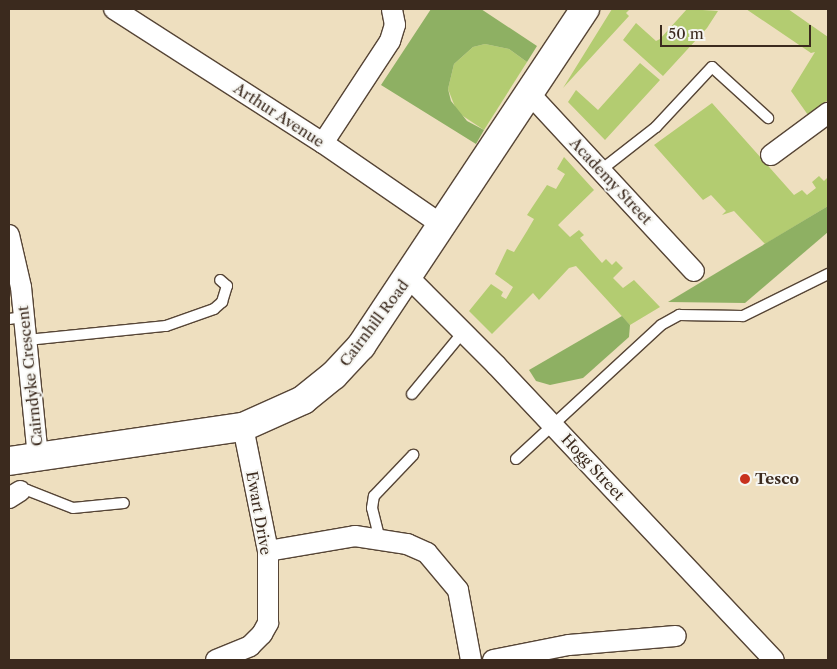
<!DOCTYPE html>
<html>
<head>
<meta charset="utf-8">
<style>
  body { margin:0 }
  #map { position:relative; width:837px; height:669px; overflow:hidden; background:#eedfbf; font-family:"Libre Caslon Text",serif }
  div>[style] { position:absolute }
  .green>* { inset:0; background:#b3cc71 }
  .forest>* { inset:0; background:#8eb063 }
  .roads { filter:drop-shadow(1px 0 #564536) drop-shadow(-1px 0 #564536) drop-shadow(0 1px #564536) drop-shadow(0 -1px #564536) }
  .lane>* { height:10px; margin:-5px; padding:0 5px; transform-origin:5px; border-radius:5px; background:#fff }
  .street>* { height:20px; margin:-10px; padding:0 10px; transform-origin:10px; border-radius:10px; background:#fff }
  .secondary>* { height:28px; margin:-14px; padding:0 14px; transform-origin:14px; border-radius:14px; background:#fff }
  .dots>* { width:14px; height:14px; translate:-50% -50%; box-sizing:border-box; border:2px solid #f6f6f2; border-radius:50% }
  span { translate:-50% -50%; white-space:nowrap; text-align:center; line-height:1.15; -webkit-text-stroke:4px #f6f6f2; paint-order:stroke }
  .street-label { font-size:15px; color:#3b2a1e }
  .poi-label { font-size:15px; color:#3b2a1e; font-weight:700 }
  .left { translate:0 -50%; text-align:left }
  .frame { position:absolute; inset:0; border:10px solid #3b2a1e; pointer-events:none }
  .scale { position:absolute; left:660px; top:25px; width:151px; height:22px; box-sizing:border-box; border:2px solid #3b2a1e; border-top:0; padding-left:6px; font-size:15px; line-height:18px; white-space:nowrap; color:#3b2a1e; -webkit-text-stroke:4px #f6f6f2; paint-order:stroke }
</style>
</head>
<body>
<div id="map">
  <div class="green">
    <div style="clip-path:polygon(612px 9px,630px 9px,626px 13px,629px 16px,563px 88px)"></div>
    <div style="clip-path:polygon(687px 9px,718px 11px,707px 28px,663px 76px,623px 40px,636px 23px,656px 41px,660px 39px)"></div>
    <div style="clip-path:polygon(746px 9px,788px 9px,828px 37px,828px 100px,808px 115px,791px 91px,815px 52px,811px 53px)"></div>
    <div style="clip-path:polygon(485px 44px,509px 49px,527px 62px,484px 130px,457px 112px,448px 89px,454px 64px,473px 47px)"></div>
    <div style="clip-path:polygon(640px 63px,660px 80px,605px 140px,568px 102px,576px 90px,598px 110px)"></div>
    <div style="clip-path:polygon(712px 103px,794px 195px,802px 190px,807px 195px,816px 188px,812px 182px,819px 176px,824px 181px,828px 177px,828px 206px,765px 244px,734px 211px,722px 215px,726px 211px,711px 195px,703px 200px,654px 145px)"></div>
    <div style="clip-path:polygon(564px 157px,594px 190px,558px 225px,570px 237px,579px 230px,584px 235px,580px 238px,602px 263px,606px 259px,612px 265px,616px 261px,623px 268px,613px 278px,623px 288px,634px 280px,660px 307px,630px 325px,576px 266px,569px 268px,539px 300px,533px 293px,492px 334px,469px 311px,491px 284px,503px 292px,501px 296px,506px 299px,513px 287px,495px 274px,507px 249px,514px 252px,527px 231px,534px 219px,527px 215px,547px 185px,556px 189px,565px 174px,557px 169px)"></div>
  </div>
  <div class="forest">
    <div style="clip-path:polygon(431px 9px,481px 9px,537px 46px,527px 62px,509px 49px,485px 44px,473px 47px,454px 64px,448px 89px,451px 101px,467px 121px,484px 130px,476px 144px,381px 85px)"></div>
    <div style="clip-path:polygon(828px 206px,828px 232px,745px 303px,668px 302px)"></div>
    <div style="clip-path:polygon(622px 316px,630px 325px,629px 337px,583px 378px,550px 385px,536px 381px,529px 370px)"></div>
  </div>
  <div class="roads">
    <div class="lane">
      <div style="left:601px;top:170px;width:70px;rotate:-38deg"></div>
      <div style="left:656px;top:127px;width:82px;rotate:-47deg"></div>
      <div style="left:712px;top:67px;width:76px;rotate:42.3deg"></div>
      <div style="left:9px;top:319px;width:15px;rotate:-8deg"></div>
      <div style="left:27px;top:340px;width:140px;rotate:-5.8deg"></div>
      <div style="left:166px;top:326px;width:51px;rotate:-19.5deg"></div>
      <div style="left:214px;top:309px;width:11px;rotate:-41deg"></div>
      <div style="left:222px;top:302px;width:17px;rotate:-73deg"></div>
      <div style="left:227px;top:286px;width:9px;rotate:-139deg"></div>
      <div style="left:412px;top:394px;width:82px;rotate:-50.5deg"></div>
      <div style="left:516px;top:459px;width:197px;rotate:-42.7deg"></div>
      <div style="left:661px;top:325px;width:21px;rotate:-29deg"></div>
      <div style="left:679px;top:315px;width:64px;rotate:0.9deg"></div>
      <div style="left:743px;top:316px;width:95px;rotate:-26.3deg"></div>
      <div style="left:20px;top:491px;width:7px;rotate:-8deg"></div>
      <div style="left:27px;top:490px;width:49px;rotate:21.4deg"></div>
      <div style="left:73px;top:508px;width:51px;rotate:-5.6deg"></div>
      <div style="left:380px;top:540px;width:33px;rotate:-104deg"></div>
      <div style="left:372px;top:508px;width:12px;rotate:-81deg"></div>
      <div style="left:374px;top:496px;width:57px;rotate:-46.4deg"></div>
    </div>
    <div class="street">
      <div style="left:114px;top:9px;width:248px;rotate:32.7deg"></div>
      <div style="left:323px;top:143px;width:145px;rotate:34.6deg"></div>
      <div style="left:528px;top:92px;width:244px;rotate:47.2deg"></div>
      <div style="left:323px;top:143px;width:122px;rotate:-56.7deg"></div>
      <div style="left:390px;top:41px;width:17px;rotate:-73deg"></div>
      <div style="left:395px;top:25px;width:16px;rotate:-101deg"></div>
      <div style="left:771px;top:155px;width:71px;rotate:-36.4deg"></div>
      <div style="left:9px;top:235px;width:53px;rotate:77deg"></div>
      <div style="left:21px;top:287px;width:172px;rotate:84.3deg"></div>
      <div style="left:409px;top:278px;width:123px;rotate:45deg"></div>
      <div style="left:496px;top:365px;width:405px;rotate:46.7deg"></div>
      <div style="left:9px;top:498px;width:13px;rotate:-32deg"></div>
      <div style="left:268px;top:551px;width:88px;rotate:-9.8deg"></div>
      <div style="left:355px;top:536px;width:53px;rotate:8.7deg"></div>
      <div style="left:407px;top:544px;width:22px;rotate:24deg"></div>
      <div style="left:427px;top:553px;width:48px;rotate:50deg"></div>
      <div style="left:458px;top:590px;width:71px;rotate:79.5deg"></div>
      <div style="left:216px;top:660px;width:37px;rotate:-22deg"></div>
      <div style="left:250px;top:646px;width:17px;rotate:-45deg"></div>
      <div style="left:262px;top:634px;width:13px;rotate:-61deg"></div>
      <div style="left:268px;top:623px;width:72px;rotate:-90deg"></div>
      <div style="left:268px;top:551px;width:126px;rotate:-101.4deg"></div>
      <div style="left:493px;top:660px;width:77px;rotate:-11.2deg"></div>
      <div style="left:569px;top:645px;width:107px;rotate:-4.8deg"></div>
    </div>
    <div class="secondary">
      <div style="left:9px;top:461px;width:236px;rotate:-8.3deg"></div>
      <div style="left:243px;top:427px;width:66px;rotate:-24.2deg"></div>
      <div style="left:303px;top:400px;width:40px;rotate:-39deg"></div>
      <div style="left:334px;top:375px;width:40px;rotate:-47deg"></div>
      <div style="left:361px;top:346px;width:405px;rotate:-56.4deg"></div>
    </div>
  </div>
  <div class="dots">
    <div style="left:745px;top:479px;background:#c8321e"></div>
  </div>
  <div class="street-label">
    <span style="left:279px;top:115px;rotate:33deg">Arthur Avenue</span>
    <span style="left:611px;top:181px;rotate:47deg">Academy Street</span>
    <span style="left:374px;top:323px;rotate:-53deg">Cairnhill Road</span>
    <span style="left:30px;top:376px;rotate:-96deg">Cairndyke Crescent</span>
    <span style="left:593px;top:467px;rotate:47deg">Hogg Street</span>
    <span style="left:259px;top:513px;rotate:80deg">Ewart Drive</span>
  </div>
  <div class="poi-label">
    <span class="left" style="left:755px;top:479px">Tesco</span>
  </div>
  <div class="frame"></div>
  <div class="scale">50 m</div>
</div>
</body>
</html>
